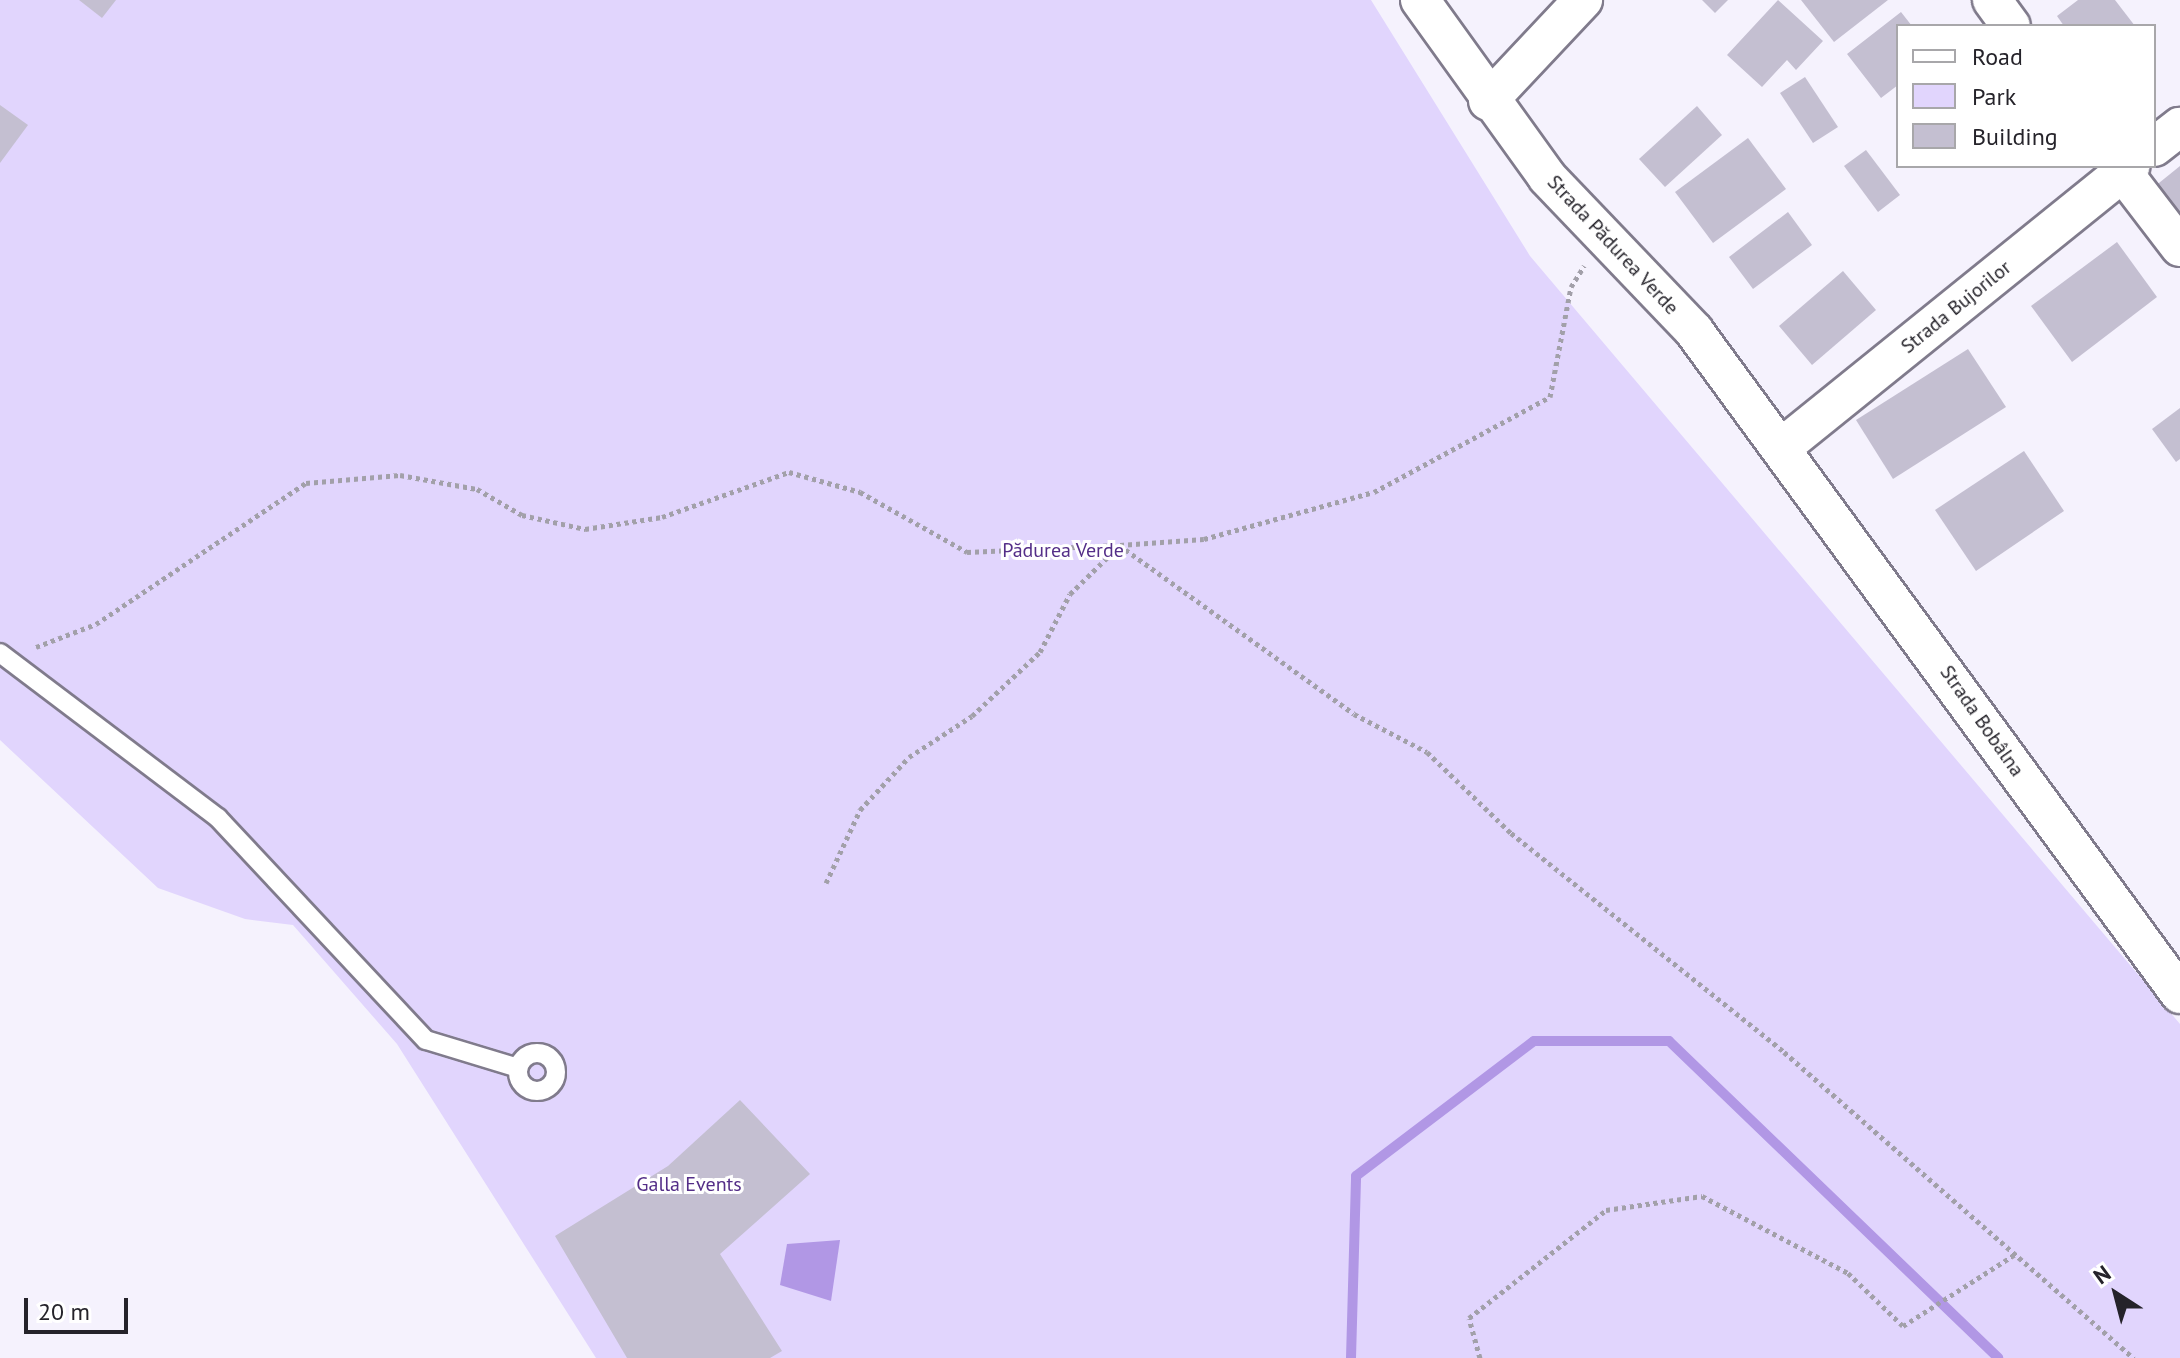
<!DOCTYPE html>
<html>
<head>
<meta charset="utf-8">
<style>
  body { margin:0 }
  #map { position:relative; width:2180px; height:1358px; overflow:hidden; background:#f5f2fd; font-family:"PT Sans",sans-serif }
  div>[style] { position:absolute }
  .green>* { inset:0; background:#e1d5fd }
  .water>* { inset:0; background:#b197e5 }
  .stream>* { height:10px; margin:-5px; padding:0 5px; transform-origin:5px; border-radius:5px; background:#b197e5 }
  .building>* { inset:0; background:#c4bfd1 }
  .path>* { height:5px; margin-top:-2.5px; transform-origin:0; background:repeating-linear-gradient(90deg,#a2a0a9 0 4px,transparent 0 8px) }
  .roads { filter:drop-shadow(2px 0 #807b8c) drop-shadow(-2px 0 #807b8c) drop-shadow(0 2px #807b8c) drop-shadow(0 -2px #807b8c) }
  .lane>* { height:18px; margin:-9px; padding:0 9px; transform-origin:9px; border-radius:9px; background:#fff }
  .lane>.ring { margin:-9px; padding:0; box-sizing:content-box; background:none; border:18px solid #fff; border-radius:50% }
  .street>* { height:38px; margin:-19px; padding:0 19px; transform-origin:19px; border-radius:19px; background:#fff }
  span { translate:-50% -50%; white-space:nowrap; text-align:center; line-height:1.15; -webkit-text-stroke:6px #fff; paint-order:stroke }
  .street-label { font-size:20px; color:#25232a }
  .park-label { font-size:20px; color:#542e88 }
  .legend { position:absolute; left:1896px; top:24px; width:260px; height:144px; box-sizing:border-box; background:#fff; border:2px solid #a8a7aa; margin:0; padding:10px 14px; list-style:none; font-size:24px; color:#25232a }
  .legend li { display:flex; align-items:center; gap:16px; height:40px }
  .legend b { width:40px; border:2px solid #a8a7aa }
  .north { position:absolute; left:2076px; top:1254px; width:80px; height:80px; -webkit-text-stroke:6px #fff; paint-order:stroke; rotate:324deg; font-size:22px; font-weight:700; line-height:32px; text-align:center; color:#25232a }
  .north::after { content:''; display:block; margin:auto; width:28px; height:36px; background:#25232a; clip-path:polygon(50% 0,100% 100%,50% 72%,0 100%) }
  .scale { position:absolute; left:24px; top:1298px; width:104px; height:36px; box-sizing:border-box; border:4px solid #25232a; border-top:0; padding-left:10px; font-size:24px; line-height:28px; white-space:nowrap; color:#25232a; -webkit-text-stroke:6px #fff; paint-order:stroke }
</style>
</head>
<body>
<div id="map">
  <div class="green">
    <div style="clip-path:polygon(0 0,1371px 0,1530px 256px,2180px 1024px,2180px 1358px,596px 1358px,397px 1044px,293px 925px,245px 919px,158px 888px,0 740px)"></div>
  </div>
  <div class="water">
    <div style="clip-path:polygon(840px 1240px,831px 1301px,780px 1285px,787px 1244px)"></div>
  </div>
  <div class="stream">
    <div style="left:1351px;top:1358px;width:182px;rotate:-88.4deg"></div>
    <div style="left:1356px;top:1176px;width:223px;rotate:-37.2deg"></div>
    <div style="left:1534px;top:1041px;width:135px"></div>
    <div style="left:1669px;top:1041px;width:457px;rotate:43.9deg"></div>
  </div>
  <div class="building">
    <div style="clip-path:polygon(79px 0,116px 0,102px 18px)"></div>
    <div style="clip-path:polygon(1702px 0,1728px 0,1715px 13px)"></div>
    <div style="clip-path:polygon(1778px 0,1823px 41px,1796px 70px,1787px 60px,1762px 87px,1727px 55px)"></div>
    <div style="clip-path:polygon(1801px 0,1888px 0,1834px 42px)"></div>
    <div style="clip-path:polygon(2078px 0,2115px 0,2135px 26px,2064px 26px,2057px 16px)"></div>
    <div style="clip-path:polygon(1901px 12px,1912px 26px,1898px 26px,1898px 85px,1881px 98px,1847px 54px)"></div>
    <div style="clip-path:polygon(1805px 77px,1838px 127px,1813px 143px,1780px 93px)"></div>
    <div style="clip-path:polygon(0 105px,28px 125px,0 163px)"></div>
    <div style="clip-path:polygon(1697px 106px,1722px 135px,1665px 187px,1639px 159px)"></div>
    <div style="clip-path:polygon(1748px 138px,1786px 189px,1713px 243px,1675px 192px)"></div>
    <div style="clip-path:polygon(1866px 150px,1900px 195px,1878px 212px,1844px 166px)"></div>
    <div style="clip-path:polygon(2180px 166px,2180px 219px,2154px 187px)"></div>
    <div style="clip-path:polygon(1788px 212px,1812px 245px,1753px 289px,1729px 257px)"></div>
    <div style="clip-path:polygon(2117px 242px,2157px 297px,2072px 362px,2031px 306px)"></div>
    <div style="clip-path:polygon(1843px 271px,1876px 310px,1812px 365px,1779px 326px)"></div>
    <div style="clip-path:polygon(1968px 349px,2006px 407px,1893px 479px,1856px 420px)"></div>
    <div style="clip-path:polygon(2180px 408px,2180px 459px,2176px 462px,2152px 429px)"></div>
    <div style="clip-path:polygon(2024px 451px,2064px 511px,1976px 571px,1935px 510px)"></div>
    <div style="clip-path:polygon(740px 1100px,810px 1174px,720px 1254px,782px 1351px,770px 1358px,627px 1358px,555px 1236px,668px 1166px)"></div>
  </div>
  <div class="path">
    <div style="left:36px;top:647px;width:64px;rotate:-21deg"></div>
    <div style="left:96px;top:624px;width:253px;rotate:-33.9deg"></div>
    <div style="left:306px;top:483px;width:94px;rotate:-4.9deg"></div>
    <div style="left:400px;top:475px;width:78px;rotate:10.3deg"></div>
    <div style="left:477px;top:489px;width:52px;rotate:30deg"></div>
    <div style="left:522px;top:515px;width:65px;rotate:12.5deg"></div>
    <div style="left:585px;top:529px;width:78px;rotate:-8.9deg"></div>
    <div style="left:662px;top:517px;width:135px;rotate:-19.5deg"></div>
    <div style="left:789px;top:472px;width:74px;rotate:15.7deg"></div>
    <div style="left:860px;top:492px;width:123px;rotate:29.3deg"></div>
    <div style="left:967px;top:552px;width:152px;rotate:-2.6deg"></div>
    <div style="left:1119px;top:545px;width:289px;rotate:35.7deg"></div>
    <div style="left:1354px;top:714px;width:82px;rotate:27.5deg"></div>
    <div style="left:1427px;top:752px;width:117px;rotate:44deg"></div>
    <div style="left:1511px;top:833px;width:350px;rotate:38.7deg"></div>
    <div style="left:1784px;top:1052px;width:465px;rotate:41.2deg"></div>
    <div style="left:826px;top:883px;width:81px;rotate:-65deg"></div>
    <div style="left:860px;top:810px;width:72px;rotate:-47.2deg"></div>
    <div style="left:909px;top:757px;width:75px;rotate:-33.1deg"></div>
    <div style="left:972px;top:716px;width:93px;rotate:-43.3deg"></div>
    <div style="left:1040px;top:652px;width:65px;rotate:-62.7deg"></div>
    <div style="left:1070px;top:594px;width:70px;rotate:-44.4deg"></div>
    <div style="left:1120px;top:545px;width:84px;rotate:-4.1deg"></div>
    <div style="left:1204px;top:539px;width:176px;rotate:-15.5deg"></div>
    <div style="left:1374px;top:492px;width:200px;rotate:-28.4deg"></div>
    <div style="left:1550px;top:397px;width:112px;rotate:-79.2deg"></div>
    <div style="left:1571px;top:287px;width:25px;rotate:-58deg"></div>
    <div style="left:1480px;top:1358px;width:41px;rotate:-105.4deg"></div>
    <div style="left:1469px;top:1318px;width:174px;rotate:-38.2deg"></div>
    <div style="left:1606px;top:1210px;width:97px;rotate:-8.3deg"></div>
    <div style="left:1702px;top:1196px;width:165px;rotate:27.8deg"></div>
    <div style="left:1848px;top:1273px;width:76px;rotate:43.9deg"></div>
    <div style="left:1903px;top:1326px;width:135px;rotate:-32.6deg"></div>
  </div>
  <div class="roads">
    <div class="lane">
      <div style="left:0;top:653px;width:273px;rotate:37.1deg"></div>
      <div style="left:218px;top:818px;width:304px;rotate:46.9deg"></div>
      <div style="left:426px;top:1040px;width:96px;rotate:16.9deg"></div>
      <div class="ring" style="left:518px;top:1053px;width:20px;height:20px"></div>
    </div>
    <div class="street">
      <div style="left:1420px;top:0;width:218px;rotate:54.3deg"></div>
      <div style="left:1547px;top:177px;width:213px;rotate:46.3deg"></div>
      <div style="left:1694px;top:331px;width:822px;rotate:53.76deg"></div>
      <div style="left:1992px;top:0;width:32px;rotate:54deg"></div>
      <div style="left:1488px;top:101px;width:139px;rotate:-46.8deg"></div>
      <div style="left:2154px;top:147px;width:33px;rotate:-38deg"></div>
      <div style="left:2118px;top:166px;width:102px;rotate:52.6deg"></div>
      <div style="left:1781px;top:448px;width:449px;rotate:-38.9deg"></div>
    </div>
  </div>
  <div class="street-label">
    <span style="left:1613px;top:245px;rotate:47deg">Strada Pădurea Verde</span>
    <span style="left:1956px;top:307px;rotate:-39deg">Strada Bujorilor</span>
    <span style="left:1982px;top:721px;rotate:55deg">Strada Bobâlna</span>
  </div>
  <div class="park-label">
    <span style="left:1063px;top:550px">Pădurea Verde</span>
    <span style="left:689px;top:1184px">Galla Events</span>
  </div>
  <ul class="legend">
  <li><b style="height:10px;background:#fff"></b>Road</li>
  <li><b style="height:22px;background:#e1d5fd"></b>Park</li>
  <li><b style="height:22px;background:#c4bfd1"></b>Building</li>
  </ul>
  <div class="north">N</div>
  <div class="scale">20 m</div>
</div>
</body>
</html>
